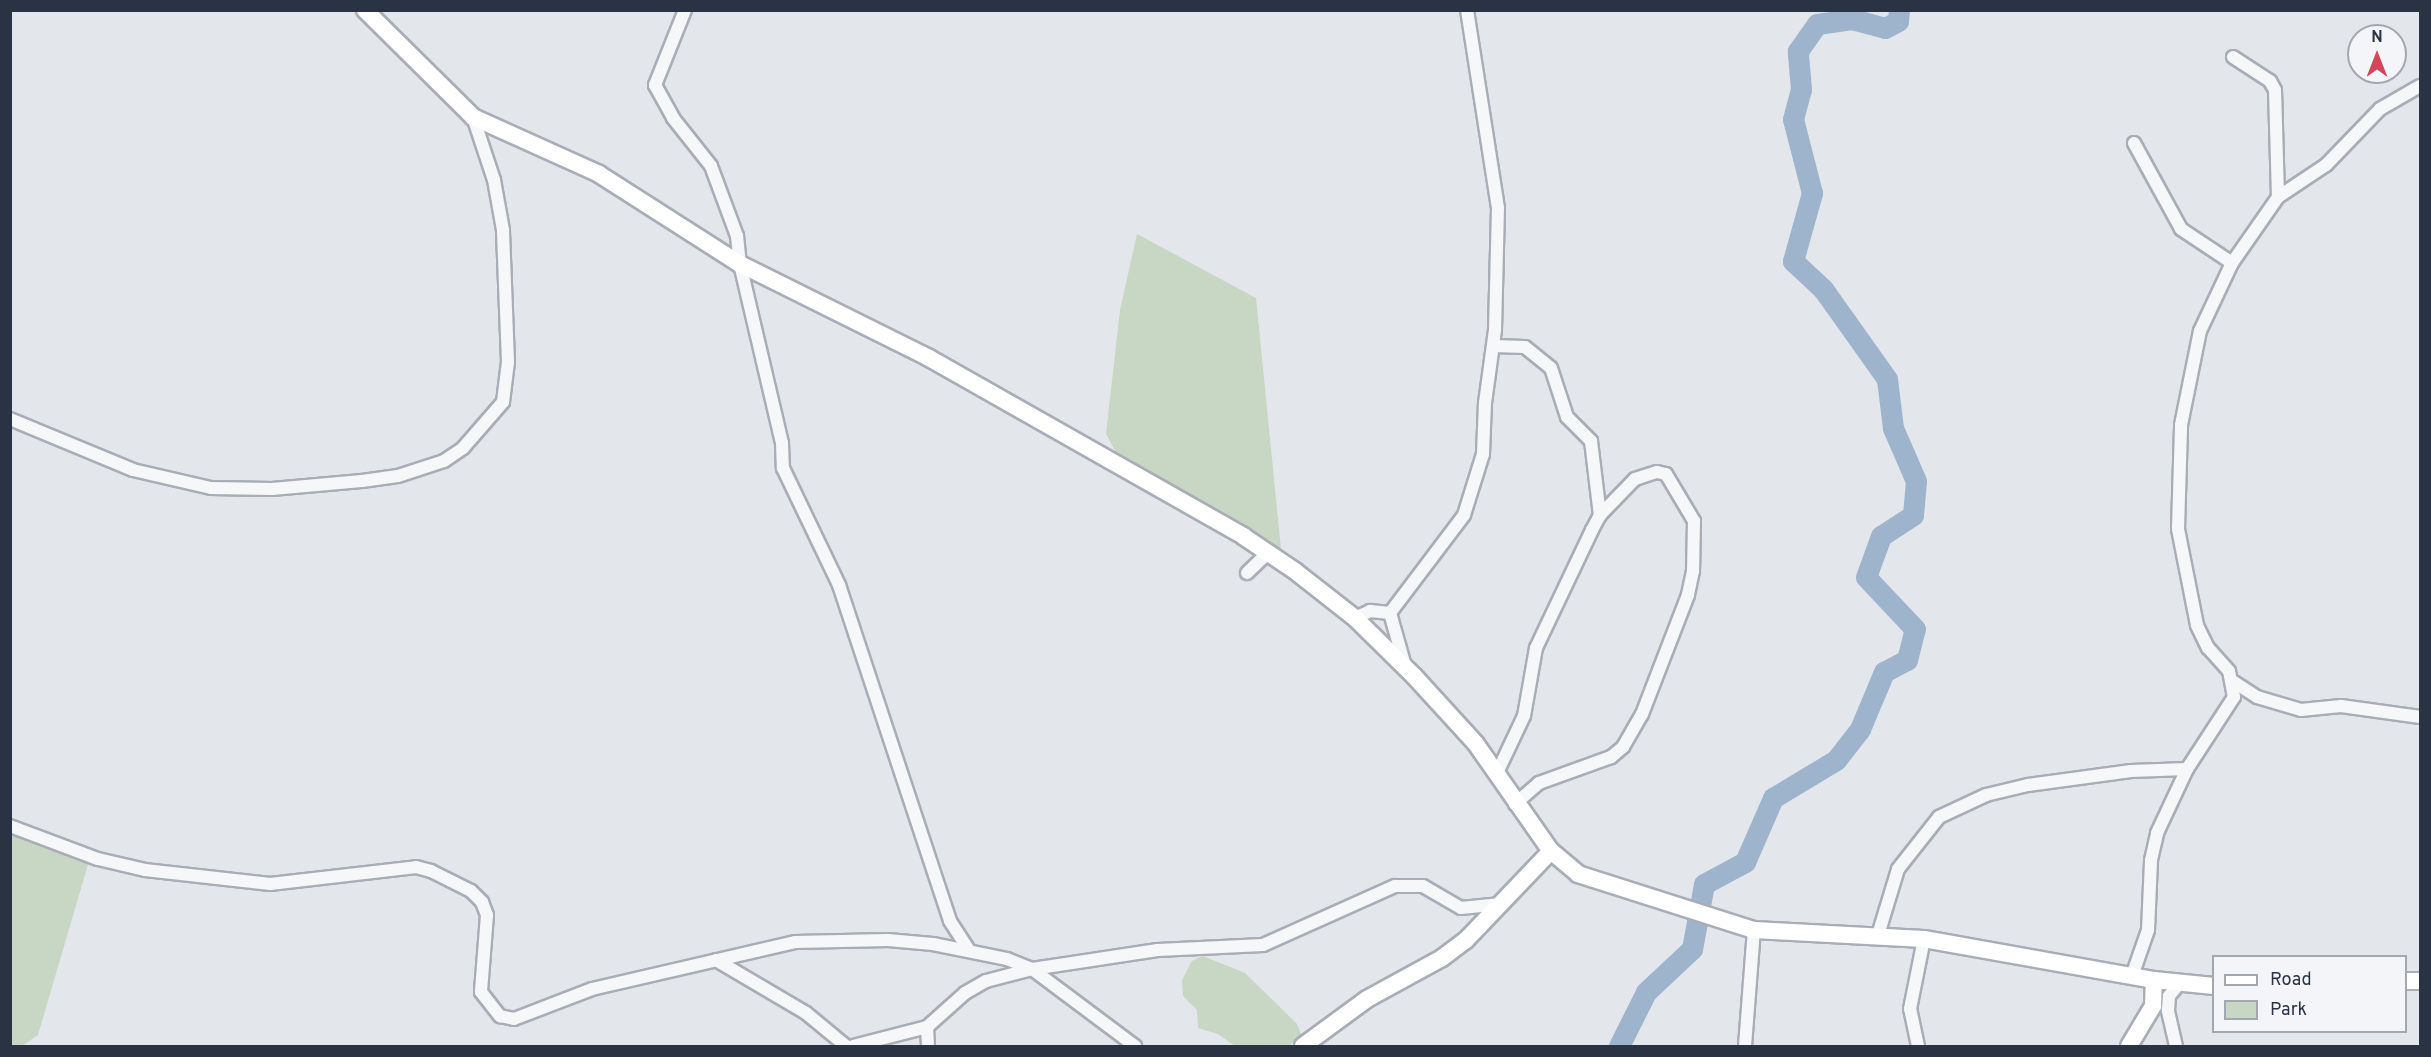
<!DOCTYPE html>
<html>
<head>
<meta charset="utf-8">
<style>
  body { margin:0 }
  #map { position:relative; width:2431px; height:1057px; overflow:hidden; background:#e3e6eb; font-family:Overpass,sans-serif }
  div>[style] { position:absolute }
  .green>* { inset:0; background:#c8d6c4 }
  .river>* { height:21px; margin:-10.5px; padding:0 10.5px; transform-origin:10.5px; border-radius:10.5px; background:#9db4cc }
  .roads { filter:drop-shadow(2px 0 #a8adb6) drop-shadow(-2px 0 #a8adb6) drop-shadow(0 2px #a8adb6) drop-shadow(0 -2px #a8adb6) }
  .street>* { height:12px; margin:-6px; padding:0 6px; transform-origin:6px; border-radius:6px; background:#f6f7f9 }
  .secondary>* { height:16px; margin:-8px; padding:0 8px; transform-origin:8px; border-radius:8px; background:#fff }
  span { translate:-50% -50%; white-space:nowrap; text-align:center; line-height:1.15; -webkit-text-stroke:5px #f3f5f8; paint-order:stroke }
  .frame { position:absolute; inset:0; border:12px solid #2a3344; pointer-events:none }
  .legend { position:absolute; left:2212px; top:955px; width:195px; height:78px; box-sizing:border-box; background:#f3f5f8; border:2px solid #a3a7b0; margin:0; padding:8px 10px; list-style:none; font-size:18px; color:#2a3344 }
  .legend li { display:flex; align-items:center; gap:12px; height:30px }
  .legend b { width:30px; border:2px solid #a3a7b0 }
  .north { position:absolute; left:2347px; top:24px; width:60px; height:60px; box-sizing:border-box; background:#f3f5f8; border:2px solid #a3a7b0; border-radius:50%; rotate:0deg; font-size:16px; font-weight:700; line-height:24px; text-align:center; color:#2a3344 }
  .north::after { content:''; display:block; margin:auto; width:21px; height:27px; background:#d3455a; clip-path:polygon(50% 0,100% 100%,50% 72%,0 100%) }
</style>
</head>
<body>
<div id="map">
  <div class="green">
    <div style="clip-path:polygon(1137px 234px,1256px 298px,1281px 549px,1120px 460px,1106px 434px,1120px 310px)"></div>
    <div style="clip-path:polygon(10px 833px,89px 861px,38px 1035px,22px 1046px,11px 1046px)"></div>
    <div style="clip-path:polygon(1203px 956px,1245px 973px,1297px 1024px,1302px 1036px,1289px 1046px,1235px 1046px,1218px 1034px,1198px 1028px,1197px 1010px,1183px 996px,1182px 980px,1192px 961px)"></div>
  </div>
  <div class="river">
    <div style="left:1619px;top:1046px;width:60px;rotate:-63.4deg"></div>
    <div style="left:1646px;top:992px;width:63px;rotate:-43.1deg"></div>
    <div style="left:1692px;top:949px;width:66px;rotate:-79.5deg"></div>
    <div style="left:1704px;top:884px;width:47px;rotate:-28.2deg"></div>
    <div style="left:1745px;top:862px;width:70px;rotate:-66.4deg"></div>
    <div style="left:1773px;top:798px;width:74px;rotate:-31.1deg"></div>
    <div style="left:1836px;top:760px;width:39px;rotate:-52deg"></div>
    <div style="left:1860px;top:729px;width:62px;rotate:-67.2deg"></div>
    <div style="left:1884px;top:672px;width:26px;rotate:-28deg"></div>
    <div style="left:1907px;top:660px;width:32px;rotate:-76deg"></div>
    <div style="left:1915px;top:629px;width:71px;rotate:-133.3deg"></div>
    <div style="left:1866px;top:577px;width:44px;rotate:-69.9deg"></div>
    <div style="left:1881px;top:536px;width:38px;rotate:-33deg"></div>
    <div style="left:1913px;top:515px;width:34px;rotate:-85deg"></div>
    <div style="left:1916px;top:481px;width:58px;rotate:-113.5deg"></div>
    <div style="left:1893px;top:428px;width:49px;rotate:-97deg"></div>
    <div style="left:1887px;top:379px;width:110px;rotate:-125.4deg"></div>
    <div style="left:1823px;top:289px;width:41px;rotate:-137deg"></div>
    <div style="left:1793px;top:261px;width:71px;rotate:-74.4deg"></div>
    <div style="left:1812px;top:193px;width:76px;rotate:-104.4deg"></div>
    <div style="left:1793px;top:119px;width:31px;rotate:-75deg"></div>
    <div style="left:1801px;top:89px;width:38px;rotate:-95deg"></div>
    <div style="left:1798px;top:51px;width:33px;rotate:-55deg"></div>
    <div style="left:1817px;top:24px;width:35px;rotate:-8deg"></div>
    <div style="left:1852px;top:19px;width:34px;rotate:15deg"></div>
    <div style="left:1885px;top:28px;width:15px;rotate:-28deg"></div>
    <div style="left:1898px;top:21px;width:11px;rotate:-85deg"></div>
  </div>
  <div class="roads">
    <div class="street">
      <div style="left:685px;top:10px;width:81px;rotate:111.8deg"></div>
      <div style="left:655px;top:85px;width:38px;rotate:61deg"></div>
      <div style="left:673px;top:118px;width:61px;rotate:51.6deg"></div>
      <div style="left:711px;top:166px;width:75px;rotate:69.6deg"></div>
      <div style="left:737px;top:236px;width:28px;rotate:84deg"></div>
      <div style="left:740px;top:264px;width:184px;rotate:76.8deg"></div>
      <div style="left:782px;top:443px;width:25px;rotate:88deg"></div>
      <div style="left:783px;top:468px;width:130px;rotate:64.4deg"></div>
      <div style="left:839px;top:585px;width:354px;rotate:71.7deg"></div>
      <div style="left:950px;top:921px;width:33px;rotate:57deg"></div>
      <div style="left:2233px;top:57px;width:44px;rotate:33deg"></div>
      <div style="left:2270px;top:81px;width:10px;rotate:61deg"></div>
      <div style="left:2275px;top:90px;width:107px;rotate:88.4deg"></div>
      <div style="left:2134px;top:143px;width:98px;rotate:61.3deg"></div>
      <div style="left:2181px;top:229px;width:61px;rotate:33.7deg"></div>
      <div style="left:1493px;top:346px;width:32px;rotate:2deg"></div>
      <div style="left:1525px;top:347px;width:33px;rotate:39deg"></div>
      <div style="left:1551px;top:368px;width:52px;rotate:71.9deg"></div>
      <div style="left:1567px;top:417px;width:34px;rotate:45deg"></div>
      <div style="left:1591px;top:441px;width:75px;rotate:83.1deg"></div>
      <div style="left:10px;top:419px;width:133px;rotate:22.5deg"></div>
      <div style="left:133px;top:470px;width:80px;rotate:13deg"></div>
      <div style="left:211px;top:488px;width:61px;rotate:0.9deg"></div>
      <div style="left:272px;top:489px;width:90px;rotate:-5.1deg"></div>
      <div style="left:362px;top:481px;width:36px;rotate:-8deg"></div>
      <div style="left:398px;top:476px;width:48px;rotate:-18.1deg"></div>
      <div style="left:444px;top:461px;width:23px;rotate:-34deg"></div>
      <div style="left:463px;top:448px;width:61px;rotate:-49deg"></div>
      <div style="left:503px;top:402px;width:40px;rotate:-82.9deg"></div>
      <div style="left:508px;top:362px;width:132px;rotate:-92.2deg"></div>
      <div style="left:503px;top:230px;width:51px;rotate:-100.2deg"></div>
      <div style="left:494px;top:180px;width:66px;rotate:-108.4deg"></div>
      <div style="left:1247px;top:573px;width:28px;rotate:-44deg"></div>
      <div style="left:1390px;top:613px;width:55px;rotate:74.2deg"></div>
      <div style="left:1355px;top:618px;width:17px;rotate:-25deg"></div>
      <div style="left:1370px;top:611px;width:20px;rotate:6deg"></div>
      <div style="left:1390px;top:613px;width:123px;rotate:-52.9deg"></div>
      <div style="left:1464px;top:515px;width:64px;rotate:-72.7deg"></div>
      <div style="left:1483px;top:454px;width:51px;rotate:-87.8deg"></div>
      <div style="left:1485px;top:403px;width:74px;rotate:-82.2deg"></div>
      <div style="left:1495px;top:330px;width:122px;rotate:-88.6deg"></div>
      <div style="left:1498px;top:208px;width:200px;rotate:-98.9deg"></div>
      <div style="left:2234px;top:682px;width:27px;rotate:33deg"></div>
      <div style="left:2257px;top:697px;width:46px;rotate:16.5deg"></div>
      <div style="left:2301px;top:710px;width:40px;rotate:-5.7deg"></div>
      <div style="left:2341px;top:706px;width:80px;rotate:7.9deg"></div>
      <div style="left:1497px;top:773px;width:63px;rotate:-64.7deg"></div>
      <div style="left:1524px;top:716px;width:69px;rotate:-80deg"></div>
      <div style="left:1536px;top:648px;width:131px;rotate:-64.6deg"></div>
      <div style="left:1592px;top:530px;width:17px;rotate:-62deg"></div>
      <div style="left:1600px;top:515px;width:50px;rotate:-45.8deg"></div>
      <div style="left:1635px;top:479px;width:23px;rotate:-18deg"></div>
      <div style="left:1657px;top:472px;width:9px;rotate:13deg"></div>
      <div style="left:1666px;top:474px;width:55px;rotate:59.2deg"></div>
      <div style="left:1694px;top:521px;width:50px;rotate:91.1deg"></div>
      <div style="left:1693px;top:571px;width:25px;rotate:102deg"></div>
      <div style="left:1688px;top:595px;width:128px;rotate:111.1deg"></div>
      <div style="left:1642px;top:714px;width:38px;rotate:120deg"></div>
      <div style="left:1623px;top:747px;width:16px;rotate:140deg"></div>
      <div style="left:1611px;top:757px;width:77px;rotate:160.1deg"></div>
      <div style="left:1539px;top:783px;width:32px;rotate:139deg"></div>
      <div style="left:10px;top:826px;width:94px;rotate:20.6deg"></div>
      <div style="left:98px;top:859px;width:48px;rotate:13.2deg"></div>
      <div style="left:145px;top:870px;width:126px;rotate:6.4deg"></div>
      <div style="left:270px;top:884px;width:147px;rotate:-6.6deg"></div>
      <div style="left:416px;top:867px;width:16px;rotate:15deg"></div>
      <div style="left:431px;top:871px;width:45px;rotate:26.6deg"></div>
      <div style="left:471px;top:891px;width:16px;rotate:45deg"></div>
      <div style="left:482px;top:902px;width:14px;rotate:69deg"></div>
      <div style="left:487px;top:915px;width:77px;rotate:94.5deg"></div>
      <div style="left:481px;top:992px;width:31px;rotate:52deg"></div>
      <div style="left:500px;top:1016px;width:14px;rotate:12deg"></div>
      <div style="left:514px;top:1019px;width:84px;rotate:-21deg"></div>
      <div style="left:592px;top:989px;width:208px;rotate:-13deg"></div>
      <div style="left:795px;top:942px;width:93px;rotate:-1.2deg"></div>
      <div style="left:888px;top:940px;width:45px;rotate:5.1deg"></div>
      <div style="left:933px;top:944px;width:76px;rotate:11.5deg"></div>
      <div style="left:1007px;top:959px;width:27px;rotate:22deg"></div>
      <div style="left:1032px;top:969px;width:127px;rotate:-8.6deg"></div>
      <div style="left:1158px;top:950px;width:105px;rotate:-2.7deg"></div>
      <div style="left:1263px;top:945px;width:145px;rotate:-24.1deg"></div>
      <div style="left:1395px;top:886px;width:28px"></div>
      <div style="left:1423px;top:886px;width:44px;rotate:30.1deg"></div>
      <div style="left:1461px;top:908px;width:40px;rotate:-5.7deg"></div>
      <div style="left:1878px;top:935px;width:69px;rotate:-73.1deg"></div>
      <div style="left:1898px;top:869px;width:66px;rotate:-51.7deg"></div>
      <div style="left:1939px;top:817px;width:52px;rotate:-25.1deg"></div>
      <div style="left:1986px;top:795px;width:43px;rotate:-13.4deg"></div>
      <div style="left:2028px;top:785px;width:104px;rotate:-7.7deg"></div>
      <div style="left:2131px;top:771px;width:56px;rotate:-2deg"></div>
      <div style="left:716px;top:960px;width:104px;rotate:30.5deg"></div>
      <div style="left:806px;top:1013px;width:52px;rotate:39.5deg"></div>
      <div style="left:2132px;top:976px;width:49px;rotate:-70.8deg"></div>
      <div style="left:2148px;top:930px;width:70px;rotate:-87.5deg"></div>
      <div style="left:2151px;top:860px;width:28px;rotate:-77deg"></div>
      <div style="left:2157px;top:833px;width:71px;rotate:-64.9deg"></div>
      <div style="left:2187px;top:769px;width:86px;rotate:-56.9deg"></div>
      <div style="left:2234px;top:697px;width:26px;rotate:-101deg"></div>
      <div style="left:2229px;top:671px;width:31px;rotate:-132deg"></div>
      <div style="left:2208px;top:648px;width:25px;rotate:-116deg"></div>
      <div style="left:2197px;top:625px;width:98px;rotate:-101.2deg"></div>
      <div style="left:2178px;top:529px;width:104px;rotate:-88.3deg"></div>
      <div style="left:2181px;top:425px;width:96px;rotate:-78.6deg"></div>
      <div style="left:2200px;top:331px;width:75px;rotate:-64.8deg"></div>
      <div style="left:2232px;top:263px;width:80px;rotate:-55.1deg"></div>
      <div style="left:2278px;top:197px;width:58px;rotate:-33.7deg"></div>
      <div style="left:2326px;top:165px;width:78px;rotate:-46deg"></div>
      <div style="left:2380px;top:109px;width:46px;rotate:-29.9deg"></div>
      <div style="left:927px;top:1027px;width:19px;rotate:87deg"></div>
      <div style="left:853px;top:1046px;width:76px;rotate:-14.4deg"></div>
      <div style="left:927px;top:1027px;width:51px;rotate:-41.8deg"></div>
      <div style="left:965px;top:993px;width:24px;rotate:-30deg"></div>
      <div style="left:986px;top:981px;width:48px;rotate:-14.6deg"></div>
      <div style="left:1032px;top:969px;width:129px;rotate:36.8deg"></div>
      <div style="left:1745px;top:1046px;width:116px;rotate:-85.6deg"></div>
      <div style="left:1918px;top:1046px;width:38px;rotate:-102deg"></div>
      <div style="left:1910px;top:1009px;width:71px;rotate:-78.7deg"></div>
      <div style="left:2176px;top:1046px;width:37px;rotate:-103deg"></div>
      <div style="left:2168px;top:1010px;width:14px;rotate:-86deg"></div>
      <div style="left:2169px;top:996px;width:16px;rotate:-50deg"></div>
    </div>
    <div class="secondary">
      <div style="left:365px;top:10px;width:152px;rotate:44.7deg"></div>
      <div style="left:473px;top:117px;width:138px;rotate:24.3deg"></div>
      <div style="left:599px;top:174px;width:167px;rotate:32.6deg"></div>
      <div style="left:740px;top:264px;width:211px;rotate:26.4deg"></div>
      <div style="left:929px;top:358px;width:361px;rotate:29.5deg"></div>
      <div style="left:1243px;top:536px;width:63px;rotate:33.9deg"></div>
      <div style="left:1295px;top:571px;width:76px;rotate:38.1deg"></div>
      <div style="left:1355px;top:618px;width:83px;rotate:44.5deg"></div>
      <div style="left:1414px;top:676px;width:92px;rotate:47.6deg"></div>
      <div style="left:1476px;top:744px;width:131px;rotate:55deg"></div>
      <div style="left:1551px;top:851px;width:35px;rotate:40deg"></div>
      <div style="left:1578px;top:874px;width:185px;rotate:17.7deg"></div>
      <div style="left:1754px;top:930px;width:170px;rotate:3deg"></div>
      <div style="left:1924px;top:939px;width:234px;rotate:10.1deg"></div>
      <div style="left:2154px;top:980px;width:60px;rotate:5.7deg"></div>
      <div style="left:2406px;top:981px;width:14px"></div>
      <div style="left:1303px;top:1046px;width:79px;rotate:-36.3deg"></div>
      <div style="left:1367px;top:999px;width:85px;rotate:-28.7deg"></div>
      <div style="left:1442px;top:958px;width:30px;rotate:-37deg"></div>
      <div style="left:1466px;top:940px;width:123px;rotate:-46.3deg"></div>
      <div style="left:2129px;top:1046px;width:47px;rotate:-59deg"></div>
      <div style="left:2153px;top:1006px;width:26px;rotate:-88deg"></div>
    </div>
  </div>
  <div class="frame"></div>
  <ul class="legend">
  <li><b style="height:8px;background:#fff"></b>Road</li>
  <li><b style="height:16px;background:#c8d6c4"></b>Park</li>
  </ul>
  <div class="north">N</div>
</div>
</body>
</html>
